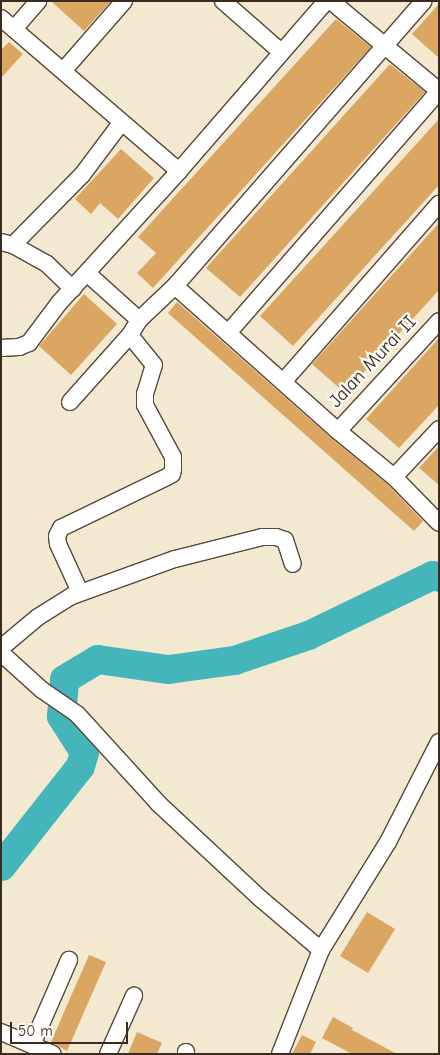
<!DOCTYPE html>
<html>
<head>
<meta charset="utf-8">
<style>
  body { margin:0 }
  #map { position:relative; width:440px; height:1055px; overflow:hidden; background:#f3e9d1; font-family:"Comic Neue",sans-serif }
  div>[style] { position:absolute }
  .river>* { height:29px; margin:-14.5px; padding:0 14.5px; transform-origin:14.5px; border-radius:14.5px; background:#45b5bc }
  .building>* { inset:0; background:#daa661 }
  .roads { filter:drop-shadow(1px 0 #574739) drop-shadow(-1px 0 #574739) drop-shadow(0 1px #574739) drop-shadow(0 -1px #574739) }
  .street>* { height:16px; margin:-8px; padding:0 8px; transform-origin:8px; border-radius:8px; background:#fff }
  span { translate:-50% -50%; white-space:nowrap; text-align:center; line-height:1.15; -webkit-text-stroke:5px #fdfcf7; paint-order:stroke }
  .street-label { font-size:19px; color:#3b2a1e }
  .frame { position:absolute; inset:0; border:2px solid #3b2a1e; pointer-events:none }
  .scale { position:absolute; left:10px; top:1022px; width:118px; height:22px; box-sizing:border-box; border:2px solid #3b2a1e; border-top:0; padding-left:6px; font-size:15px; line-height:18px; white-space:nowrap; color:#3b2a1e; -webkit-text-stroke:4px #fdfcf7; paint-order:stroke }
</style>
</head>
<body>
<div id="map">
  <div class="river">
    <div style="left:1px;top:866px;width:127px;rotate:-51.7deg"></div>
    <div style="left:80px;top:766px;width:15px;rotate:-74deg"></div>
    <div style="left:84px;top:752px;width:43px;rotate:-122.6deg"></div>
    <div style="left:61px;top:716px;width:37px;rotate:-85deg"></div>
    <div style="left:64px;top:679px;width:39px;rotate:-31deg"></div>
    <div style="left:97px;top:659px;width:72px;rotate:8deg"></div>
    <div style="left:168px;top:669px;width:67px;rotate:-7.8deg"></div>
    <div style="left:234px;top:660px;width:78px;rotate:-18.7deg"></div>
    <div style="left:308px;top:635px;width:138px;rotate:-25.8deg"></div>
    <div style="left:432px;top:575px;width:7px;rotate:16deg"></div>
  </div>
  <div class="building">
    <div style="clip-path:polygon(51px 1px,111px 1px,84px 31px)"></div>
    <div style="clip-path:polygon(439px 4px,439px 58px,412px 34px)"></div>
    <div style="clip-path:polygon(336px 19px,371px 47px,153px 288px,137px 273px,156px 253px,138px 237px)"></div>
    <div style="clip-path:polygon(9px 42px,23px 54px,1px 78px,1px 50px)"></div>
    <div style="clip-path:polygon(390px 64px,425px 92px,240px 297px,206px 268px)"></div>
    <div style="clip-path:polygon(439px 119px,439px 185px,293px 346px,260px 316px)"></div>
    <div style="clip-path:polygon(121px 149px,154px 178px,118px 219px,100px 203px,91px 214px,75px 199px)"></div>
    <div style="clip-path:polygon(439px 223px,439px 290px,345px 393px,312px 364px)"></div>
    <div style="clip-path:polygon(84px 294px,117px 324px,71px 375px,39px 346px)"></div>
    <div style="clip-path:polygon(177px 302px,331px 438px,387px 484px,423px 521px,414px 531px,168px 313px)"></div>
    <div style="clip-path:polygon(439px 338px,439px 405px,399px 448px,366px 419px)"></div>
    <div style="clip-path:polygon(439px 446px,439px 485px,419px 468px)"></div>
    <div style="clip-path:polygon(367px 912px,395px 929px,368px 973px,340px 956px)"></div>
    <div style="clip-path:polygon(89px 955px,106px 962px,67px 1051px,51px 1042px)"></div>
    <div style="clip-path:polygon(333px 1017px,353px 1028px,352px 1030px,397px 1054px,352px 1054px,322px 1038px)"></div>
    <div style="clip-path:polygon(137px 1032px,162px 1043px,157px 1054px,128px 1054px)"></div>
    <div style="clip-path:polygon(302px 1035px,316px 1042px,310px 1054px,292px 1054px)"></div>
  </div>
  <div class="roads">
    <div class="street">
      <div style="left:223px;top:1px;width:77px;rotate:41.3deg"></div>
      <div style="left:1px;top:18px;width:235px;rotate:40.7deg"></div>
      <div style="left:14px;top:29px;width:37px;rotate:-49deg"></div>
      <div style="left:63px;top:71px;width:93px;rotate:-48.9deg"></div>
      <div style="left:1px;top:242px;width:12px;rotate:14deg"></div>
      <div style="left:13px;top:245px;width:39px;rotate:29deg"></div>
      <div style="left:47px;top:264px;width:36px;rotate:44deg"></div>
      <div style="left:13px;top:245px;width:98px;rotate:-45.4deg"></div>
      <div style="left:82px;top:175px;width:65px;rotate:-53.1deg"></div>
      <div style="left:88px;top:274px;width:69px;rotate:42deg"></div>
      <div style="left:175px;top:286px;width:218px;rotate:41.7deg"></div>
      <div style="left:338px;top:431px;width:72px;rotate:39.4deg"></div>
      <div style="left:394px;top:477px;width:64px;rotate:45.6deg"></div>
      <div style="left:228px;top:333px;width:321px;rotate:-48.9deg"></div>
      <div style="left:439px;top:91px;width:141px;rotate:-140.2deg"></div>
      <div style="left:1px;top:348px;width:18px;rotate:-3deg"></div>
      <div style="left:19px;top:347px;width:11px;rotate:-22deg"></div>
      <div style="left:29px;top:343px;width:50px;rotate:-53.1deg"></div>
      <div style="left:59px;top:303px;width:178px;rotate:-47.7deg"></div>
      <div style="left:179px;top:171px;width:225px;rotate:-49.1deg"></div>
      <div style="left:283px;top:382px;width:237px;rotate:-48.8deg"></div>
      <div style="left:70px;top:402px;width:90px;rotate:-48.2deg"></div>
      <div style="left:130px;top:335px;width:17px;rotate:-59deg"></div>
      <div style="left:139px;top:320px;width:50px;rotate:-43.4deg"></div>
      <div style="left:175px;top:286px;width:378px;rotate:-48.9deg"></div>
      <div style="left:338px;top:431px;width:149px;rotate:-47.4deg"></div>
      <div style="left:394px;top:477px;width:66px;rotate:-46.8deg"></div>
      <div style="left:80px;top:592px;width:53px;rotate:-114.6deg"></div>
      <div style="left:58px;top:544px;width:8px;rotate:-97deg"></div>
      <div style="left:57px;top:536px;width:9px;rotate:-63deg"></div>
      <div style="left:61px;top:528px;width:118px;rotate:-25.7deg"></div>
      <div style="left:167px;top:477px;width:6px;rotate:-31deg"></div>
      <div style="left:172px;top:474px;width:5px;rotate:-79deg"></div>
      <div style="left:173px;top:469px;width:12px;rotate:-90deg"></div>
      <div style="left:173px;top:457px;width:59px;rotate:-118.3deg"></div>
      <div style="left:145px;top:405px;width:11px;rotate:-90deg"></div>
      <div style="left:145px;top:394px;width:30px;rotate:-73deg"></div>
      <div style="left:154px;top:365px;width:38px;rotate:-129deg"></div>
      <div style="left:1px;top:648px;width:48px;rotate:-40deg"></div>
      <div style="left:38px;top:617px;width:40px;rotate:-32deg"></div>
      <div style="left:72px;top:596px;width:109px;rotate:-19.8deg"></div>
      <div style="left:175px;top:559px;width:90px;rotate:-14.2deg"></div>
      <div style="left:262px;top:537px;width:14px"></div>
      <div style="left:276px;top:537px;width:9px;rotate:18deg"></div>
      <div style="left:285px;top:540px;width:25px;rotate:72deg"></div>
      <div style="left:1px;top:653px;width:55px;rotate:42.1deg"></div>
      <div style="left:42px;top:690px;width:42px;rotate:34.4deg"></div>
      <div style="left:77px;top:714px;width:122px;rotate:47.7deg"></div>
      <div style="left:159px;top:804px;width:139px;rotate:43deg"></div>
      <div style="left:261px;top:899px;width:79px;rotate:40.4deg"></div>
      <div style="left:1px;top:1032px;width:56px;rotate:22.9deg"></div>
      <div style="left:32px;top:1045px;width:93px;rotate:-66.5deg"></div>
      <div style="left:108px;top:1054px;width:64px;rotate:-65.9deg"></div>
      <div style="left:186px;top:1054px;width:2px;rotate:-90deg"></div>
      <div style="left:280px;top:1054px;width:112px;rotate:-68.5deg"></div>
      <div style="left:321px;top:950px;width:127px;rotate:-58.2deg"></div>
      <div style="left:388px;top:842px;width:112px;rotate:-63deg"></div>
    </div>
  </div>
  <div class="street-label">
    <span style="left:373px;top:362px;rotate:-47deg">Jalan Murai II</span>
  </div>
  <div class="frame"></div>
  <div class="scale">50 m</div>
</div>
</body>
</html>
